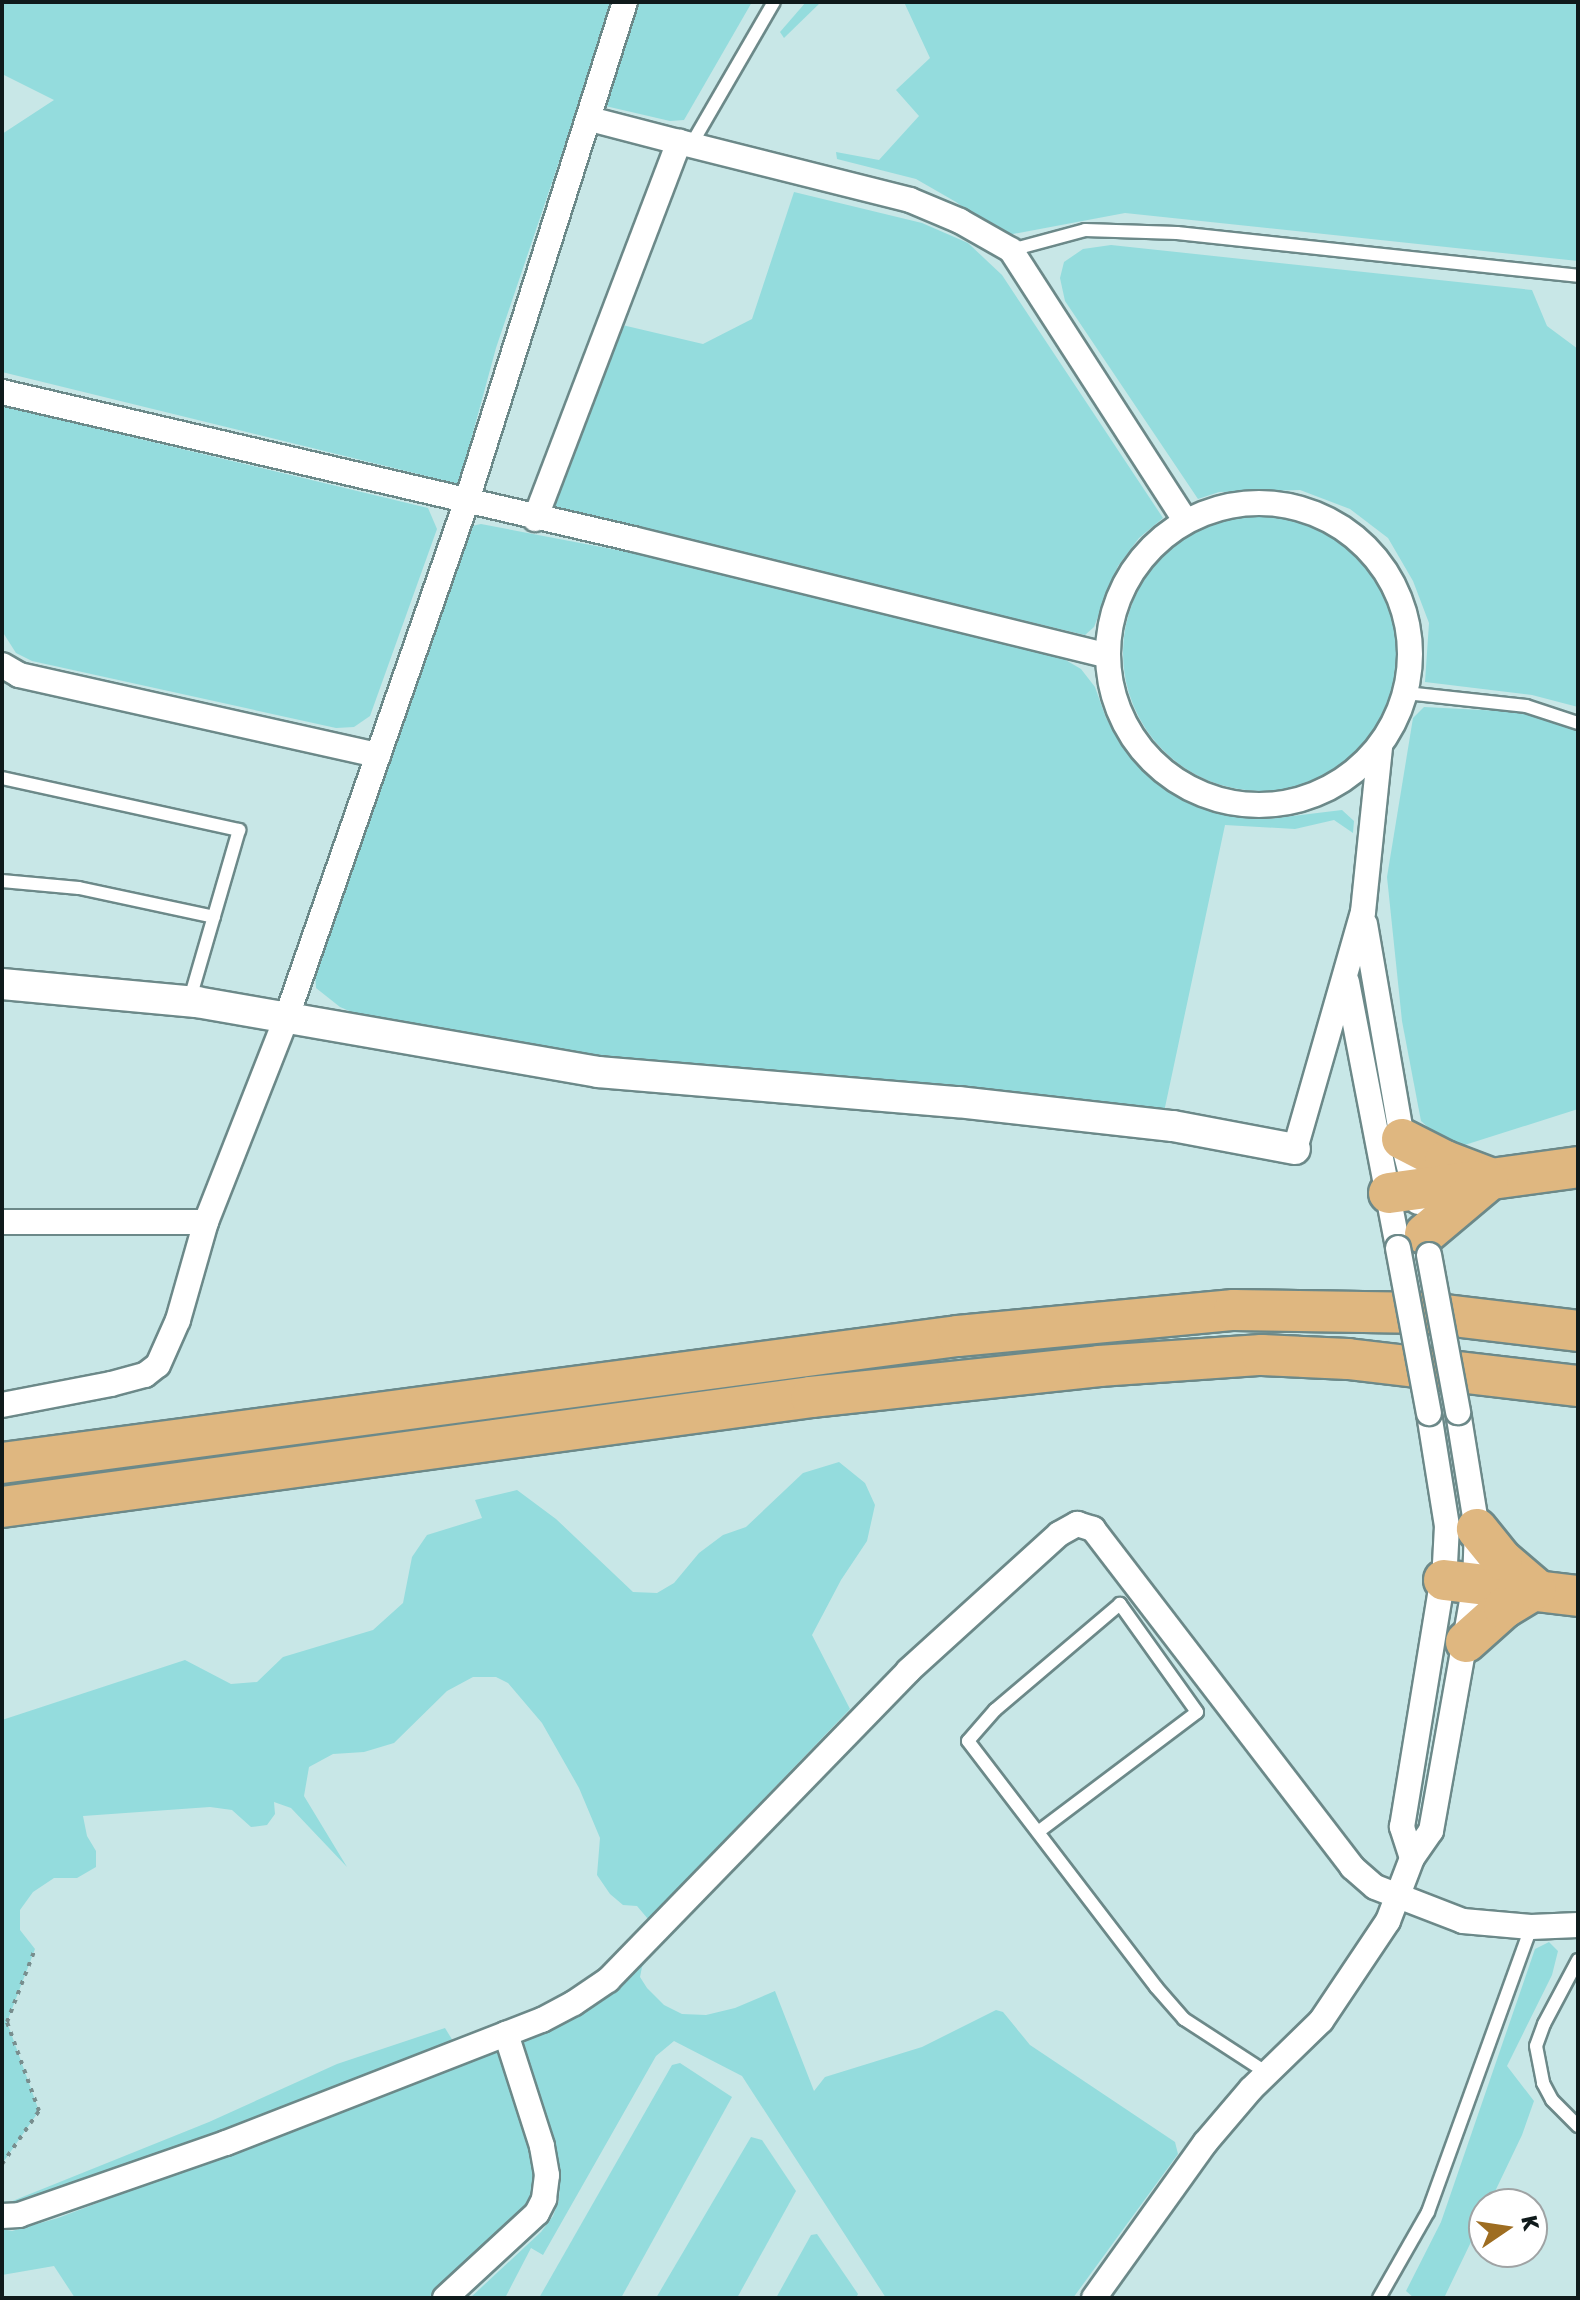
<!DOCTYPE html>
<html>
<head>
<meta charset="utf-8">
<style>
  body { margin:0 }
  #map { position:relative; width:1580px; height:2300px; overflow:hidden; background:#c8e7e7; font-family:Rubik,sans-serif }
  div>[style] { position:absolute }
  .green>* { inset:0; background:#94dcdd }
  .round { border-radius:50% }
  .path>* { height:4px; margin-top:-2px; transform-origin:0; background:repeating-linear-gradient(90deg,#788e8e 0 4px,transparent 0 10px) }
  .roads { filter:drop-shadow(2px 0 #6c8989) drop-shadow(-2px 0 #6c8989) drop-shadow(0 2px #6c8989) drop-shadow(0 -2px #6c8989) }
  .service>* { height:12px; margin:-6px; padding:0 6px; transform-origin:6px; border-radius:6px; background:#fff }
  .minor>* { height:24px; margin:-12px; padding:0 12px; transform-origin:12px; border-radius:12px; background:#fff }
  .minor>.ring { margin:-12px; padding:0; box-sizing:content-box; background:none; border:24px solid #fff; border-radius:50% }
  .tertiary>* { height:30px; margin:-15px; padding:0 15px; transform-origin:15px; border-radius:15px; background:#fff }
  .trunk>* { height:40px; margin:-20px; padding:0 20px; transform-origin:20px; border-radius:20px; background:#dfb780 }
  .bridges { filter:drop-shadow(2px 0 #6c8989) drop-shadow(-2px 0 #6c8989) drop-shadow(0 2px #6c8989) drop-shadow(0 -2px #6c8989) }
  .minor-bridge>* { height:24px; margin:-12px; padding:0 12px; transform-origin:12px; border-radius:12px; background:#fff }
  span { translate:-50% -50%; white-space:nowrap; text-align:center; line-height:1.15; -webkit-text-stroke:6px #fff; paint-order:stroke }
  .frame { position:absolute; inset:0; border:4px solid #0f1a1b; pointer-events:none }
  .north { position:absolute; left:1468px; top:2188px; width:80px; height:80px; box-sizing:border-box; background:#fff; border:2px solid #9fa3a4; border-radius:50%; rotate:77deg; font-size:22px; font-weight:700; line-height:32px; text-align:center; color:#0f1a1b }
  .north::after { content:''; display:block; margin:auto; width:28px; height:36px; background:#9e6d21; clip-path:polygon(50% 0,100% 100%,50% 72%,0 100%) }
</style>
</head>
<body>
<div id="map">
  <div class="green">
    <div style="clip-path:polygon(2px 2px,613px 2px,496px 348px,459px 484px,2px 372px,2px 134px,54px 100px,2px 74px)"></div>
    <div style="clip-path:polygon(634px 2px,752px 2px,684px 120px,670px 121px,601px 105px)"></div>
    <div style="clip-path:polygon(806px 2px,821px 2px,784px 38px,780px 32px)"></div>
    <div style="clip-path:polygon(904px 2px,1578px 2px,1578px 261px,1125px 213px,1002px 236px,956px 202px,916px 179px,837px 159px,836px 152px,879px 160px,919px 116px,896px 90px,930px 58px)"></div>
    <div style="clip-path:polygon(794px 192px,922px 223px,968px 243px,1002px 275px,1163px 518px,1139px 538px,1118px 566px,1094px 627px,1085px 635px,546px 508px,618px 324px,703px 344px,752px 319px)"></div>
    <div style="clip-path:polygon(1111px 245px,1532px 290px,1547px 326px,1578px 349px,1578px 707px,1532px 695px,1425px 682px,1429px 623px,1413px 581px,1388px 538px,1350px 509px,1300px 490px,1219px 492px,1198px 499px,1065px 301px,1060px 278px,1064px 262px,1083px 249px)"></div>
    <div style="clip-path:polygon(2px 406px,428px 508px,437px 529px,370px 716px,354px 727px,336px 728px,32px 661px,16px 653px,2px 631px)"></div>
    <div class="round" style="left:1123px;top:515px;width:276px;height:276px"></div>
    <div style="clip-path:polygon(481px 524px,664px 559px,1057px 655px,1081px 669px,1095px 687px,1106px 718px,1137px 765px,1178px 797px,1227px 814px,1268px 819px,1342px 810px,1354px 821px,1353px 833px,1334px 820px,1295px 829px,1225px 825px,1164px 1112px,603px 1063px,382px 1025px,340px 1007px,316px 988px,315px 972px,467px 533px,472px 526px)"></div>
    <div style="clip-path:polygon(1424px 707px,1520px 712px,1578px 731px,1578px 1109px,1452px 1149px,1421px 1121px,1402px 1021px,1387px 877px,1413px 718px)"></div>
    <div style="clip-path:polygon(839px 1462px,865px 1483px,875px 1505px,867px 1541px,841px 1580px,812px 1635px,850px 1709px,648px 1919px,637px 1906px,623px 1905px,610px 1894px,597px 1875px,600px 1838px,579px 1788px,542px 1723px,508px 1683px,496px 1677px,473px 1677px,447px 1691px,394px 1743px,364px 1752px,333px 1754px,309px 1767px,304px 1796px,347px 1867px,291px 1808px,274px 1802px,275px 1814px,267px 1825px,251px 1827px,232px 1810px,210px 1807px,83px 1816px,87px 1836px,96px 1851px,96px 1867px,77px 1878px,54px 1878px,33px 1892px,20px 1910px,20px 1930px,35px 1949px,7px 2022px,39px 2111px,2px 2164px,2px 1720px,185px 1660px,231px 1684px,257px 1682px,283px 1657px,373px 1630px,403px 1603px,412px 1557px,427px 1535px,482px 1518px,475px 1500px,517px 1490px,556px 1519px,633px 1592px,657px 1593px,674px 1583px,699px 1553px,723px 1535px,746px 1527px,803px 1473px)"></div>
    <div style="clip-path:polygon(669px 1927px,642px 1967px,640px 1977px,647px 1988px,664px 2005px,682px 2014px,706px 2015px,735px 2008px,775px 1991px,814px 2091px,825px 2077px,922px 2047px,996px 2010px,1003px 2012px,1030px 2045px,1175px 2142px,1178px 2154px,1073px 2298px,886px 2298px,742px 2076px,674px 2041px,656px 2056px,543px 2255px,531px 2248px,505px 2298px,470px 2298px,541px 2232px,553px 2216px,559px 2200px,560px 2177px,521px 2036px)"></div>
    <div style="clip-path:polygon(1549px 1942px,1558px 1951px,1552px 1975px,1507px 2066px,1534px 2101px,1522px 2135px,1489px 2204px,1484px 2204px,1484px 2215px,1444px 2298px,1414px 2298px,1406px 2291px,1441px 2222px,1535px 1949px)"></div>
    <div style="clip-path:polygon(445px 2028px,453px 2041px,212px 2135px,2px 2207px,2px 2201px,10px 2202px,209px 2122px,337px 2064px)"></div>
    <div style="clip-path:polygon(498px 2051px,531px 2149px,535px 2177px,532px 2196px,518px 2216px,428px 2298px,75px 2298px,54px 2266px,2px 2275px,2px 2229px,12px 2231px,58px 2218px)"></div>
    <div style="clip-path:polygon(680px 2063px,732px 2097px,621px 2298px,539px 2298px,672px 2065px)"></div>
    <div style="clip-path:polygon(751px 2137px,762px 2140px,796px 2191px,737px 2298px,656px 2298px)"></div>
    <div style="clip-path:polygon(817px 2234px,858px 2294px,856px 2298px,776px 2298px,811px 2235px)"></div>
  </div>
  <div class="path">
    <div style="left:2px;top:2164px;width:65px;rotate:-55.1deg"></div>
    <div style="left:39px;top:2111px;width:95px;rotate:-109.8deg"></div>
    <div style="left:7px;top:2022px;width:78px;rotate:-69deg"></div>
  </div>
  <div class="roads">
    <div class="service">
      <div style="left:691px;top:145px;width:165px;rotate:-59.9deg"></div>
      <div style="left:1011px;top:250px;width:77px;rotate:-15.1deg"></div>
      <div style="left:1085px;top:230px;width:92px;rotate:1.9deg"></div>
      <div style="left:1177px;top:233px;width:403px;rotate:6.1deg"></div>
      <div style="left:1406px;top:693px;width:121px;rotate:6.2deg"></div>
      <div style="left:1526px;top:706px;width:55px;rotate:18.1deg"></div>
      <div style="left:2px;top:778px;width:243px;rotate:12.4deg"></div>
      <div style="left:239px;top:830px;width:179px;rotate:106.2deg"></div>
      <div style="left:2px;top:881px;width:77px;rotate:5.2deg"></div>
      <div style="left:79px;top:888px;width:138px;rotate:12.1deg"></div>
      <div style="left:1038px;top:1832px;width:199px;rotate:-37deg"></div>
      <div style="left:1197px;top:1712px;width:133px;rotate:-125.5deg"></div>
      <div style="left:1120px;top:1604px;width:164px;rotate:139.7deg"></div>
      <div style="left:995px;top:1710px;width:41px;rotate:131.1deg"></div>
      <div style="left:968px;top:1741px;width:310px;rotate:52.6deg"></div>
      <div style="left:1156px;top:1987px;width:43px;rotate:48.8deg"></div>
      <div style="left:1184px;top:2019px;width:99px;rotate:33deg"></div>
      <div style="left:1578px;top:1960px;width:72px;rotate:118deg"></div>
      <div style="left:1544px;top:2024px;width:23px;rotate:110deg"></div>
      <div style="left:1536px;top:2046px;width:38px;rotate:79deg"></div>
      <div style="left:1543px;top:2083px;width:19px;rotate:62deg"></div>
      <div style="left:1552px;top:2100px;width:37px;rotate:45deg"></div>
      <div style="left:1379px;top:2298px;width:99px;rotate:-60.3deg"></div>
      <div style="left:1428px;top:2212px;width:303px;rotate:-70.1deg"></div>
    </div>
    <div class="minor">
      <div style="left:590px;top:119px;width:92px;rotate:14.5deg"></div>
      <div style="left:2px;top:392px;width:648px;rotate:13.11deg"></div>
      <div style="left:633px;top:539px;width:486px;rotate:13.8deg"></div>
      <div class="ring" style="left:1108px;top:503px;width:278px;height:278px"></div>
      <div style="left:535px;top:519px;width:404px;rotate:-69.1deg"></div>
      <div style="left:679px;top:142px;width:238px;rotate:14.1deg"></div>
      <div style="left:910px;top:200px;width:54px;rotate:22.8deg"></div>
      <div style="left:960px;top:221px;width:59px;rotate:29.6deg"></div>
      <div style="left:1011px;top:250px;width:321px;rotate:57.2deg"></div>
      <div style="left:2px;top:665px;width:20px;rotate:30deg"></div>
      <div style="left:19px;top:675px;width:368px;rotate:12.6deg"></div>
      <div style="left:1365px;top:924px;width:218px;rotate:80.2deg"></div>
      <div style="left:1402px;top:1139px;width:65px;rotate:75.7deg"></div>
      <div style="left:1347px;top:982px;width:271px;rotate:79.1deg"></div>
      <div style="left:1295px;top:1149px;width:247px;rotate:-74deg"></div>
      <div style="left:1363px;top:912px;width:166px;rotate:-84.1deg"></div>
      <div style="left:2px;top:1222px;width:204px"></div>
      <div style="left:206px;top:1222px;width:218px;rotate:-68.5deg"></div>
      <div style="left:286px;top:1019px;width:550px;rotate:-70.77deg"></div>
      <div style="left:467px;top:500px;width:522px;rotate:-72.4deg"></div>
      <div style="left:2px;top:1405px;width:111px;rotate:-10.9deg"></div>
      <div style="left:111px;top:1384px;width:35px;rotate:-15deg"></div>
      <div style="left:145px;top:1375px;width:16px;rotate:-38deg"></div>
      <div style="left:158px;top:1365px;width:49px;rotate:-66deg"></div>
      <div style="left:178px;top:1320px;width:102px;rotate:-74.1deg"></div>
      <div style="left:1412px;top:1858px;width:33px;rotate:-108deg"></div>
      <div style="left:1402px;top:1827px;width:266px;rotate:-80.7deg"></div>
      <div style="left:1445px;top:1564px;width:38px;rotate:-87deg"></div>
      <div style="left:1447px;top:1526px;width:114px;rotate:-99.1deg"></div>
      <div style="left:2px;top:2216px;width:17px;rotate:-3deg"></div>
      <div style="left:19px;top:2215px;width:219px;rotate:-19.2deg"></div>
      <div style="left:226px;top:2143px;width:339px;rotate:-21.3deg"></div>
      <div style="left:542px;top:2020px;width:36px;rotate:-28deg"></div>
      <div style="left:574px;top:2003px;width:41px;rotate:-34.1deg"></div>
      <div style="left:608px;top:1980px;width:431px;rotate:-45.8deg"></div>
      <div style="left:908px;top:1671px;width:204px;rotate:-42.2deg"></div>
      <div style="left:1059px;top:1534px;width:21px;rotate:-29deg"></div>
      <div style="left:1077px;top:1524px;width:17px;rotate:17deg"></div>
      <div style="left:1093px;top:1529px;width:426px;rotate:52.5deg"></div>
      <div style="left:1352px;top:1867px;width:30px;rotate:41deg"></div>
      <div style="left:1375px;top:1887px;width:94px;rotate:21.1deg"></div>
      <div style="left:1463px;top:1921px;width:68px;rotate:5deg"></div>
      <div style="left:1531px;top:1927px;width:47px;rotate:-2.4deg"></div>
      <div style="left:445px;top:2298px;width:125px;rotate:-42.7deg"></div>
      <div style="left:537px;top:2213px;width:16px;rotate:-63deg"></div>
      <div style="left:544px;top:2199px;width:24px;rotate:-83deg"></div>
      <div style="left:547px;top:2175px;width:29px;rotate:-100deg"></div>
      <div style="left:542px;top:2146px;width:118px;rotate:-107.8deg"></div>
      <div style="left:1094px;top:2298px;width:191px;rotate:-54.4deg"></div>
      <div style="left:1205px;top:2143px;width:71px;rotate:-49.6deg"></div>
      <div style="left:1251px;top:2089px;width:98px;rotate:-44.2deg"></div>
      <div style="left:1321px;top:2021px;width:120px;rotate:-56.2deg"></div>
      <div style="left:1388px;top:1921px;width:67px;rotate:-69.1deg"></div>
      <div style="left:1412px;top:1858px;width:33px;rotate:-55deg"></div>
      <div style="left:1431px;top:1831px;width:252px;rotate:-79.9deg"></div>
      <div style="left:1475px;top:1583px;width:54px;rotate:-87.9deg"></div>
      <div style="left:1477px;top:1529px;width:119px;rotate:-99.2deg"></div>
    </div>
    <div class="tertiary">
      <div style="left:2px;top:984px;width:196px;rotate:5.3deg"></div>
      <div style="left:197px;top:1002px;width:407px;rotate:9.9deg"></div>
      <div style="left:598px;top:1072px;width:361px;rotate:4.8deg"></div>
      <div style="left:958px;top:1102px;width:216px;rotate:6.4deg"></div>
      <div style="left:1173px;top:1126px;width:124px;rotate:10.7deg"></div>
    </div>
    <div class="trunk">
      <div style="left:1402px;top:1139px;width:48px;rotate:27.1deg"></div>
      <div style="left:1445px;top:1161px;width:45px;rotate:20.9deg"></div>
      <div style="left:1389px;top:1193px;width:191px;rotate:-7.8deg"></div>
      <div style="left:1425px;top:1234px;width:82px;rotate:-40.1deg"></div>
      <div style="left:2px;top:1463px;width:964px;rotate:-7.57deg"></div>
      <div style="left:958px;top:1336px;width:277px;rotate:-5.4deg"></div>
      <div style="left:1234px;top:1310px;width:194px;rotate:0.9deg"></div>
      <div style="left:1428px;top:1313px;width:151px;rotate:6.8deg"></div>
      <div style="left:2px;top:1507px;width:816px;rotate:-7.74deg"></div>
      <div style="left:811px;top:1397px;width:290px;rotate:-6.1deg"></div>
      <div style="left:1099px;top:1366px;width:163px;rotate:-3.9deg"></div>
      <div style="left:1262px;top:1355px;width:86px;rotate:2.7deg"></div>
      <div style="left:1348px;top:1359px;width:232px;rotate:6.7deg"></div>
      <div style="left:1444px;top:1580px;width:135px;rotate:6.8deg"></div>
      <div style="left:1466px;top:1642px;width:51px;rotate:-41.8deg"></div>
      <div style="left:1504px;top:1608px;width:37px;rotate:-31deg"></div>
      <div style="left:1536px;top:1589px;width:45px;rotate:-139.5deg"></div>
      <div style="left:1502px;top:1560px;width:40px;rotate:-129deg"></div>
    </div>
  </div>
  <div class="bridges">
    <div class="minor-bridge">
      <div style="left:1398px;top:1248px;width:168px;rotate:79.4deg"></div>
      <div style="left:1429px;top:1255px;width:160px;rotate:79.5deg"></div>
    </div>
  </div>
  <div class="frame"></div>
  <div class="north">K</div>
</div>
</body>
</html>
